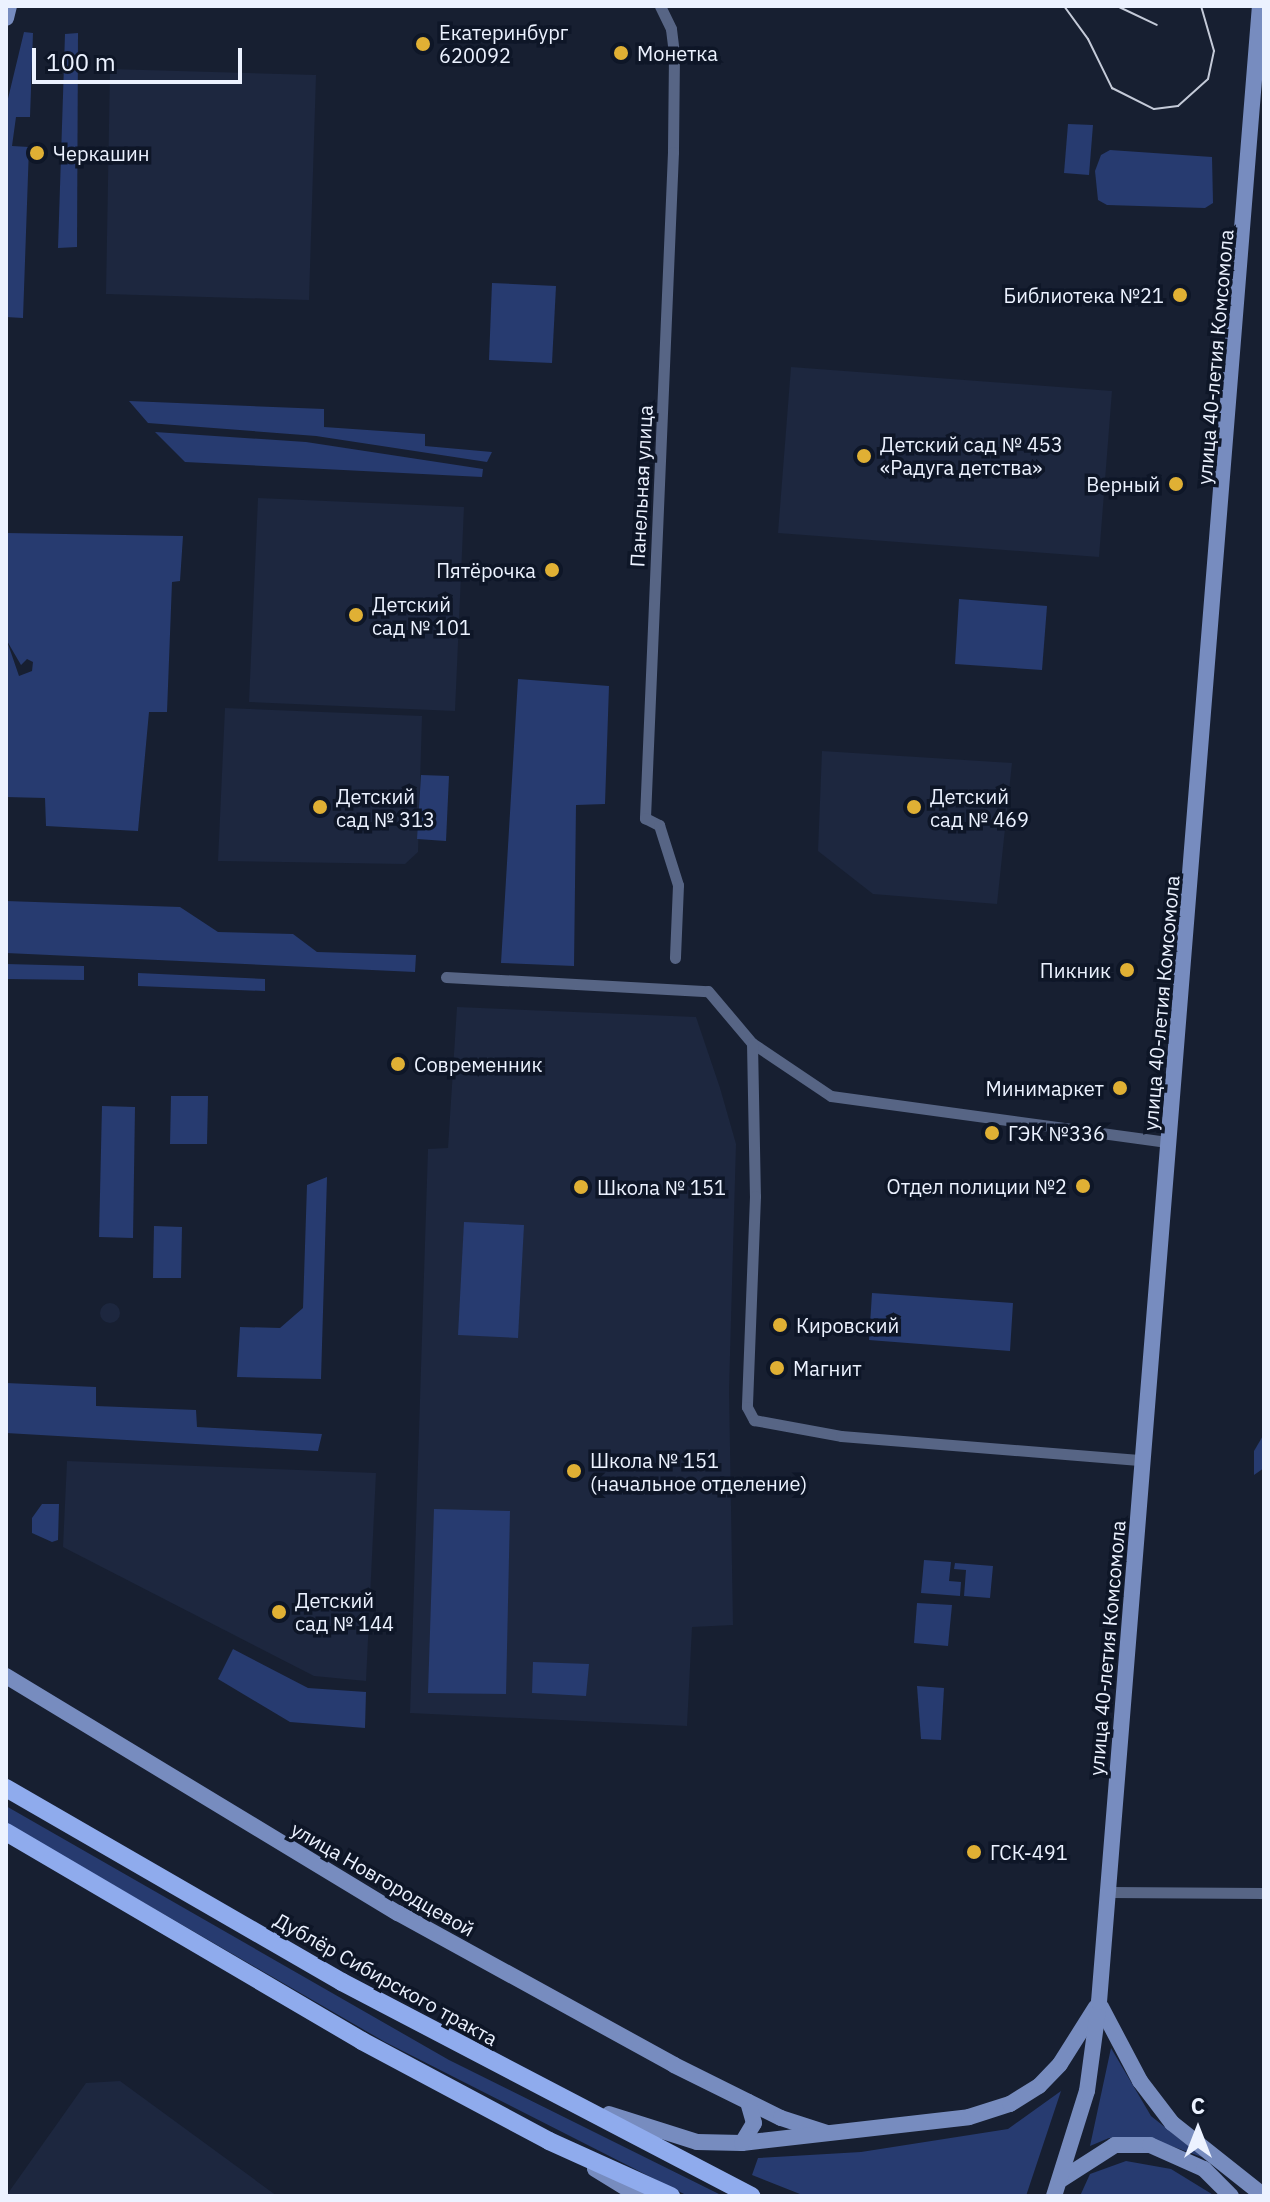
<!DOCTYPE html>
<html>
<head>
<meta charset="utf-8">
<style>
  body { margin:0 }
  #map { position:relative; width:1270px; height:2202px; overflow:hidden; background:#171f31; font-family:"IBM Plex Sans",sans-serif }
  div>[style] { position:absolute }
  .built>* { inset:0; background:#1d273f }
  .round { border-radius:50% }
  .green>* { inset:0; background:#273b70 }
  .street>* { height:11px; margin:-5.5px; padding:0 5.5px; transform-origin:5.5px; border-radius:5.5px; background:#576585 }
  .secondary>* { height:16px; margin:-8px; padding:0 8px; transform-origin:8px; border-radius:8px; background:#778cbf }
  .primary>* { height:18px; margin:-9px; padding:0 9px; transform-origin:9px; border-radius:9px; background:#8fabed }
  .tram>* { height:2px; margin:-1px; padding:0 1px; transform-origin:1px; border-radius:1px; background:#c4cad8 }
  .dots>* { width:22px; height:22px; translate:-50% -50%; box-sizing:border-box; border:4px solid #0e1627; border-radius:50% }
  span { translate:-50% -50%; white-space:nowrap; text-align:center; line-height:1.15; -webkit-text-stroke:7px #0e1627; paint-order:stroke }
  .poi-label { font-size:20px; color:#ecf2ff }
  .left { translate:0 -50%; text-align:left }
  .right { translate:-100% -50%; text-align:right }
  .street-label { font-size:20px; color:#ecf2ff }
  .frame { position:absolute; inset:0; border:8px solid #ecf2ff; pointer-events:none }
  .north { position:absolute; left:1158px; top:2090px; width:80px; height:80px; -webkit-text-stroke:6px #0e1627; paint-order:stroke; rotate:0deg; font-size:22px; font-weight:700; line-height:32px; text-align:center; color:#ecf2ff }
  .north::after { content:''; display:block; margin:auto; width:28px; height:36px; background:#ecf2ff; clip-path:polygon(50% 0,100% 100%,50% 72%,0 100%) }
  .scale { position:absolute; left:32px; top:48px; width:210px; height:36px; box-sizing:border-box; border:4px solid #ecf2ff; border-top:0; padding-left:10px; font-size:24px; line-height:28px; white-space:nowrap; color:#ecf2ff; -webkit-text-stroke:6px #0e1627; paint-order:stroke }
</style>
</head>
<body>
<div id="map">
  <div class="built">
    <div style="clip-path:polygon(110px 69px,316px 75px,309px 300px,106px 294px)"></div>
    <div style="clip-path:polygon(791px 367px,1112px 391px,1099px 557px,778px 533px)"></div>
    <div style="clip-path:polygon(258px 498px,464px 507px,455px 711px,249px 702px)"></div>
    <div style="clip-path:polygon(225px 708px,422px 716px,418px 852px,405px 864px,218px 861px)"></div>
    <div style="clip-path:polygon(822px 751px,1012px 763px,997px 904px,873px 894px,818px 851px)"></div>
    <div style="clip-path:polygon(457px 1007px,696px 1017px,720px 1088px,736px 1144px,729px 1390px,733px 1625px,692px 1627px,687px 1726px,410px 1713px,428px 1149px,448px 1148px)"></div>
    <div class="round" style="left:100px;top:1303px;width:20px;height:20px"></div>
    <div style="clip-path:polygon(67px 1461px,376px 1473px,366px 1681px,314px 1676px,63px 1547px)"></div>
    <div style="clip-path:polygon(120px 2081px,277px 2196px,6px 2196px,86px 2083px)"></div>
  </div>
  <div class="green">
    <div style="clip-path:polygon(24px 32px,33px 33px,30px 117px,16px 117px,12px 146px,29px 147px,23px 318px,6px 317px,6px 107px)"></div>
    <div style="clip-path:polygon(78px 33px,77px 247px,58px 248px,65px 34px)"></div>
    <div style="clip-path:polygon(1068px 124px,1093px 125px,1089px 175px,1064px 173px)"></div>
    <div style="clip-path:polygon(1110px 150px,1212px 157px,1213px 203px,1205px 208px,1107px 205px,1098px 200px,1095px 171px,1101px 155px)"></div>
    <div style="clip-path:polygon(492px 283px,556px 286px,552px 363px,489px 360px)"></div>
    <div style="clip-path:polygon(129px 401px,324px 409px,324px 427px,425px 434px,425px 446px,492px 452px,487px 462px,316px 436px,148px 423px)"></div>
    <div style="clip-path:polygon(155px 432px,306px 442px,483px 469px,482px 477px,185px 462px)"></div>
    <div style="clip-path:polygon(evenodd,6px 533px,183px 536px,180px 581px,172px 582px,167px 712px,149px 712px,138px 831px,46px 826px,45px 798px,6px 797px,6px 533px,7px 641px,21px 665px,27px 659px,33px 662px,32px 671px,19px 676px,7px 641px)"></div>
    <div style="clip-path:polygon(959px 599px,1047px 606px,1042px 670px,955px 664px)"></div>
    <div style="clip-path:polygon(518px 679px,609px 686px,605px 804px,576px 805px,574px 966px,501px 963px)"></div>
    <div style="clip-path:polygon(421px 775px,449px 776px,446px 841px,417px 839px)"></div>
    <div style="clip-path:polygon(6px 901px,180px 907px,218px 932px,293px 934px,317px 952px,416px 955px,415px 972px,6px 953px)"></div>
    <div style="clip-path:polygon(6px 964px,84px 966px,84px 980px,6px 979px)"></div>
    <div style="clip-path:polygon(138px 973px,265px 979px,265px 991px,138px 986px)"></div>
    <div style="clip-path:polygon(171px 1096px,208px 1096px,207px 1144px,170px 1144px)"></div>
    <div style="clip-path:polygon(102px 1106px,135px 1107px,133px 1238px,99px 1237px)"></div>
    <div style="clip-path:polygon(327px 1177px,321px 1379px,237px 1377px,240px 1327px,280px 1328px,303px 1308px,307px 1185px)"></div>
    <div style="clip-path:polygon(464px 1222px,524px 1225px,518px 1338px,458px 1335px)"></div>
    <div style="clip-path:polygon(154px 1226px,182px 1227px,181px 1278px,153px 1278px)"></div>
    <div style="clip-path:polygon(872px 1293px,1013px 1303px,1010px 1351px,869px 1340px)"></div>
    <div style="clip-path:polygon(6px 1383px,96px 1387px,96px 1406px,196px 1410px,197px 1427px,322px 1434px,318px 1451px,6px 1433px)"></div>
    <div style="clip-path:polygon(1264px 1434px,1264px 1468px,1254px 1475px,1254px 1451px)"></div>
    <div style="clip-path:polygon(42px 1504px,59px 1504px,58px 1540px,52px 1542px,32px 1533px,32px 1518px)"></div>
    <div style="clip-path:polygon(434px 1509px,510px 1511px,506px 1694px,428px 1693px)"></div>
    <div style="clip-path:polygon(924px 1560px,951px 1562px,949px 1581px,961px 1582px,960px 1596px,921px 1593px)"></div>
    <div style="clip-path:polygon(955px 1563px,993px 1566px,990px 1598px,964px 1596px,966px 1570px,954px 1569px)"></div>
    <div style="clip-path:polygon(917px 1603px,952px 1605px,948px 1646px,914px 1643px)"></div>
    <div style="clip-path:polygon(233px 1649px,308px 1688px,366px 1692px,365px 1728px,290px 1722px,218px 1679px)"></div>
    <div style="clip-path:polygon(533px 1662px,589px 1664px,586px 1696px,532px 1693px)"></div>
    <div style="clip-path:polygon(917px 1686px,944px 1688px,941px 1740px,921px 1739px)"></div>
    <div style="clip-path:polygon(6px 1806px,449px 2060px,723px 2196px,688px 2196px,385px 2042px,6px 1823px)"></div>
    <div style="clip-path:polygon(1111px 2048px,1151px 2116px,1202px 2157px,1146px 2137px,1109px 2138px,1090px 2146px)"></div>
    <div style="clip-path:polygon(1061px 2091px,1026px 2196px,805px 2196px,752px 2175px,758px 2158px,861px 2152px,1008px 2129px)"></div>
    <div style="clip-path:polygon(1126px 2161px,1171px 2169px,1215px 2196px,1080px 2196px,1090px 2174px)"></div>
  </div>
  <div class="street">
    <div style="left:660px;top:6px;width:25px;rotate:64deg"></div>
    <div style="left:671px;top:29px;width:25px;rotate:83deg"></div>
    <div style="left:674px;top:54px;width:98px;rotate:90.6deg"></div>
    <div style="left:673px;top:152px;width:667px;rotate:92.41deg"></div>
    <div style="left:645px;top:818px;width:16px;rotate:27deg"></div>
    <div style="left:659px;top:825px;width:63px;rotate:72.4deg"></div>
    <div style="left:678px;top:885px;width:73px;rotate:92.4deg"></div>
    <div style="left:446px;top:977px;width:262px;rotate:3.1deg"></div>
    <div style="left:708px;top:991px;width:68px;rotate:49.8deg"></div>
    <div style="left:752px;top:1043px;width:95px;rotate:33.9deg"></div>
    <div style="left:831px;top:1096px;width:341px;rotate:7.8deg"></div>
    <div style="left:752px;top:1043px;width:153px;rotate:88.9deg"></div>
    <div style="left:755px;top:1196px;width:211px;rotate:92.2deg"></div>
    <div style="left:747px;top:1407px;width:15px;rotate:62deg"></div>
    <div style="left:754px;top:1420px;width:88px;rotate:10.4deg"></div>
    <div style="left:841px;top:1436px;width:302px;rotate:4.6deg"></div>
    <div style="left:1109px;top:1892px;width:155px;rotate:0.4deg"></div>
  </div>
  <div class="secondary">
    <div style="left:6px;top:18px;width:12px;rotate:-76deg"></div>
    <div style="left:6px;top:1676px;width:458px;rotate:31.2deg"></div>
    <div style="left:398px;top:1913px;width:315px;rotate:28.8deg"></div>
    <div style="left:674px;top:2065px;width:119px;rotate:26.4deg"></div>
    <div style="left:781px;top:2118px;width:48px;rotate:18.1deg"></div>
    <div style="left:1101px;top:2007px;width:84px;rotate:62.2deg"></div>
    <div style="left:1140px;top:2081px;width:53px;rotate:52.7deg"></div>
    <div style="left:1172px;top:2123px;width:117px;rotate:38.4deg"></div>
    <div style="left:609px;top:2114px;width:92px;rotate:17.7deg"></div>
    <div style="left:697px;top:2142px;width:45px;rotate:1.3deg"></div>
    <div style="left:742px;top:2143px;width:228px;rotate:-6.5deg"></div>
    <div style="left:969px;top:2117px;width:43px;rotate:-17.6deg"></div>
    <div style="left:1010px;top:2104px;width:34px;rotate:-32deg"></div>
    <div style="left:1039px;top:2086px;width:30px;rotate:-46deg"></div>
    <div style="left:1060px;top:2064px;width:67px;rotate:-57.7deg"></div>
    <div style="left:742px;top:2143px;width:23px;rotate:-59deg"></div>
    <div style="left:754px;top:2123px;width:22px;rotate:-106deg"></div>
    <div style="left:595px;top:2169px;width:52px;rotate:31.5deg"></div>
    <div style="left:1062px;top:2179px;width:63px;rotate:-32.7deg"></div>
    <div style="left:1115px;top:2145px;width:35px"></div>
    <div style="left:1150px;top:2145px;width:59px;rotate:24deg"></div>
    <div style="left:1204px;top:2169px;width:38px;rotate:45deg"></div>
    <div style="left:1054px;top:2196px;width:110px;rotate:-72.6deg"></div>
    <div style="left:1087px;top:2091px;width:90px;rotate:-82.3deg"></div>
    <div style="left:1099px;top:2002px;width:2002px;rotate:-85.39deg"></div>
  </div>
  <div class="primary">
    <div style="left:6px;top:1788px;width:388px;rotate:30deg"></div>
    <div style="left:342px;top:1982px;width:462px;rotate:27.6deg"></div>
    <div style="left:6px;top:1832px;width:413px;rotate:30.4deg"></div>
    <div style="left:362px;top:2041px;width:212px;rotate:28.1deg"></div>
    <div style="left:549px;top:2141px;width:134px;rotate:24.3deg"></div>
  </div>
  <div class="tram">
    <div style="left:1064px;top:6px;width:41px;rotate:54deg"></div>
    <div style="left:1088px;top:39px;width:55px;rotate:63.9deg"></div>
    <div style="left:1112px;top:88px;width:47px;rotate:26.6deg"></div>
    <div style="left:1154px;top:109px;width:24px;rotate:-7deg"></div>
    <div style="left:1178px;top:106px;width:40px;rotate:-42deg"></div>
    <div style="left:1208px;top:79px;width:29px;rotate:-78deg"></div>
    <div style="left:1214px;top:51px;width:47px;rotate:-106.1deg"></div>
    <div style="left:1117px;top:6px;width:44px;rotate:25.4deg"></div>
  </div>
  <div class="dots">
    <div style="left:423px;top:44px;background:#e0b034"></div>
    <div style="left:621px;top:53px;background:#e0b034"></div>
    <div style="left:37px;top:153px;background:#e0b034"></div>
    <div style="left:1180px;top:295px;background:#e0b034"></div>
    <div style="left:864px;top:456px;background:#e0b034"></div>
    <div style="left:1176px;top:484px;background:#e0b034"></div>
    <div style="left:552px;top:570px;background:#e0b034"></div>
    <div style="left:356px;top:615px;background:#e0b034"></div>
    <div style="left:320px;top:807px;background:#e0b034"></div>
    <div style="left:914px;top:807px;background:#e0b034"></div>
    <div style="left:1127px;top:970px;background:#e0b034"></div>
    <div style="left:398px;top:1064px;background:#e0b034"></div>
    <div style="left:1120px;top:1088px;background:#e0b034"></div>
    <div style="left:992px;top:1133px;background:#e0b034"></div>
    <div style="left:1083px;top:1186px;background:#e0b034"></div>
    <div style="left:581px;top:1187px;background:#e0b034"></div>
    <div style="left:780px;top:1325px;background:#e0b034"></div>
    <div style="left:777px;top:1368px;background:#e0b034"></div>
    <div style="left:574px;top:1471px;background:#e0b034"></div>
    <div style="left:279px;top:1612px;background:#e0b034"></div>
    <div style="left:974px;top:1852px;background:#e0b034"></div>
  </div>
  <div class="poi-label">
    <span class="left" style="left:439px;top:44px">Екатеринбург<br>620092</span>
    <span class="left" style="left:637px;top:53px">Монетка</span>
    <span class="left" style="left:53px;top:153px">Черкашин</span>
    <span class="right" style="left:1164px;top:295px">Библиотека №21</span>
    <span class="left" style="left:880px;top:456px">Детский сад № 453<br>«Радуга детства»</span>
    <span class="right" style="left:1160px;top:484px">Верный</span>
    <span class="right" style="left:536px;top:570px">Пятёрочка</span>
    <span class="left" style="left:372px;top:616px">Детский<br>сад № 101</span>
    <span class="left" style="left:336px;top:808px">Детский<br>сад № 313</span>
    <span class="left" style="left:930px;top:808px">Детский<br>сад № 469</span>
    <span class="right" style="left:1111px;top:970px">Пикник</span>
    <span class="left" style="left:414px;top:1064px">Современник</span>
    <span class="right" style="left:1104px;top:1088px">Минимаркет</span>
    <span class="left" style="left:1008px;top:1133px">ГЭК №336</span>
    <span class="right" style="left:1067px;top:1186px">Отдел полиции №2</span>
    <span class="left" style="left:597px;top:1187px">Школа № 151</span>
    <span class="left" style="left:796px;top:1325px">Кировский</span>
    <span class="left" style="left:793px;top:1368px">Магнит</span>
    <span class="left" style="left:590px;top:1472px">Школа № 151<br>(начальное отделение)</span>
    <span class="left" style="left:295px;top:1612px">Детский<br>сад № 144</span>
    <span class="left" style="left:990px;top:1852px">ГСК-491</span>
  </div>
  <div class="street-label">
    <span style="left:1215px;top:357px;rotate:-85deg">улица 40-летия Комсомола</span>
    <span style="left:641px;top:486px;rotate:-87deg">Панельная улица</span>
    <span style="left:1161px;top:1003px;rotate:-85deg">улица 40-летия Комсомола</span>
    <span style="left:1107px;top:1648px;rotate:-85deg">улица 40-летия Комсомола</span>
    <span style="left:383px;top:1879px;rotate:30deg">улица Новгородцевой</span>
    <span style="left:386px;top:1979px;rotate:29deg">Дублёр Сибирского тракта</span>
  </div>
  <div class="frame"></div>
  <div class="north">С</div>
  <div class="scale">100 m</div>
</div>
</body>
</html>
